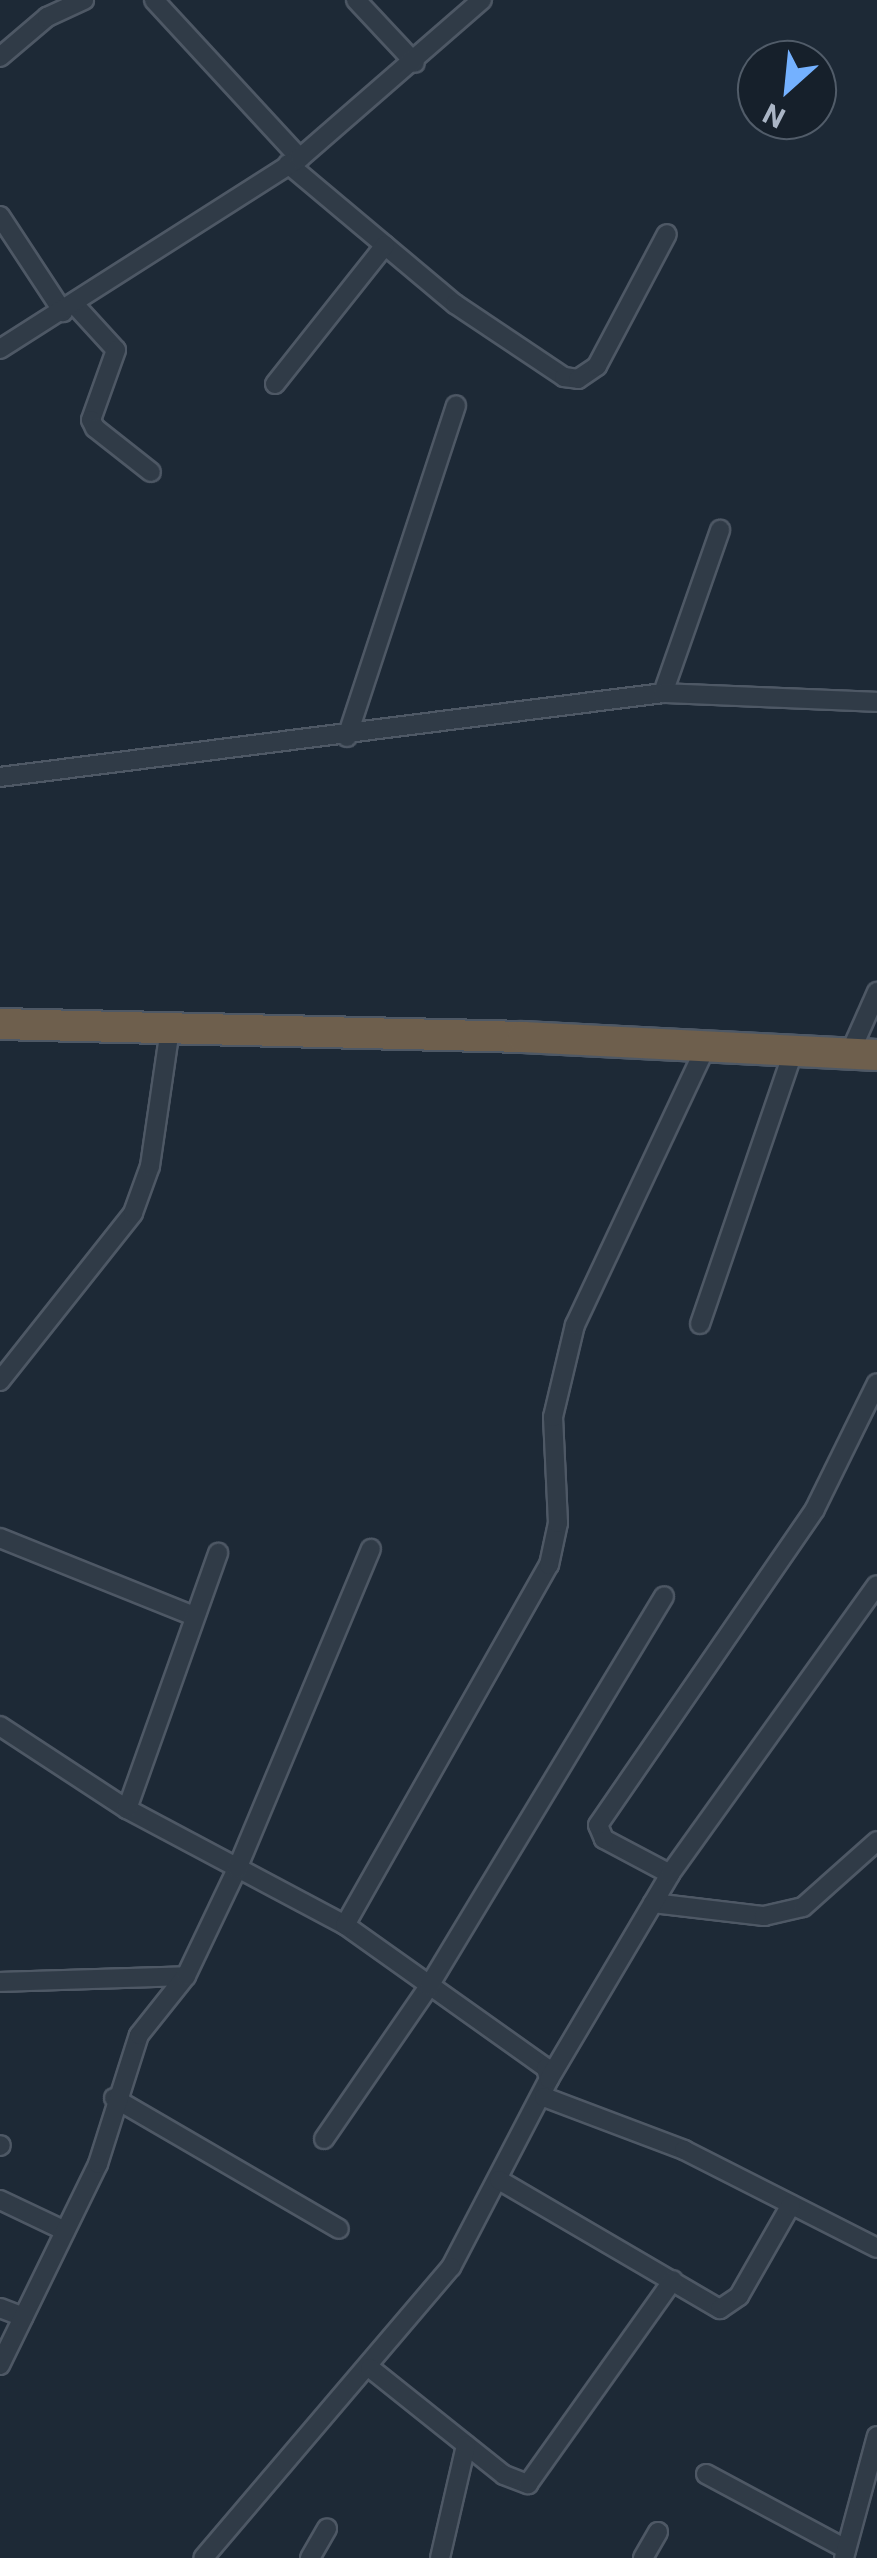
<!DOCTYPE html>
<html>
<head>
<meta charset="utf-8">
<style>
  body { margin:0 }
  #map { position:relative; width:877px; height:2558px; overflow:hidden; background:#1d2936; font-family:Roboto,sans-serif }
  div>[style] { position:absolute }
  .roads { filter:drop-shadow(2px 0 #4e5865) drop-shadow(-2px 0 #4e5865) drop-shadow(0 2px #4e5865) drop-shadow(0 -2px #4e5865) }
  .street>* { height:18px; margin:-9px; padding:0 9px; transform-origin:9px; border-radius:9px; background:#303b47 }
  .highway>* { height:30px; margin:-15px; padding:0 15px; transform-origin:15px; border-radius:15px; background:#6e5f4d }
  span { translate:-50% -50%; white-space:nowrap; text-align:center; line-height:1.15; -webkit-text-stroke:8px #16202b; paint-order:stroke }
  .north { position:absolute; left:737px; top:40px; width:100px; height:100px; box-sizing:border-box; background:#16202b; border:2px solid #515c69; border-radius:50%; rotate:207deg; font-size:28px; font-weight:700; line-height:40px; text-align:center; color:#aab5c5 }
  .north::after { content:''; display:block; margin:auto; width:35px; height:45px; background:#74b1ff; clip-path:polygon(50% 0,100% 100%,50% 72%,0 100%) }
</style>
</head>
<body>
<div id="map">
  <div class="roads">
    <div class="street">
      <div style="left:154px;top:0;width:215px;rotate:47.3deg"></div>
      <div style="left:356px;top:0;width:86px;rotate:46.9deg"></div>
      <div style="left:0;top:57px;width:62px;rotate:-40.4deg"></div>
      <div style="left:47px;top:17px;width:41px;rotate:-24.7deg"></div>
      <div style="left:288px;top:164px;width:218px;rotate:40deg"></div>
      <div style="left:455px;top:304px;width:131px;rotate:33.8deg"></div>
      <div style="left:564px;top:377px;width:14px;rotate:8deg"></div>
      <div style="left:578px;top:379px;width:23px;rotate:-34deg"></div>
      <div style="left:597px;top:366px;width:149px;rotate:-62.1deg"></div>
      <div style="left:0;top:216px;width:115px;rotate:56.7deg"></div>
      <div style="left:74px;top:304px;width:62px;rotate:47.6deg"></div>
      <div style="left:116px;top:350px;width:74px;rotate:109.7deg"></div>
      <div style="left:91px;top:420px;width:9px;rotate:63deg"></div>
      <div style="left:95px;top:428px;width:71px;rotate:38.2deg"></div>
      <div style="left:0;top:349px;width:356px;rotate:-32.5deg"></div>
      <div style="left:300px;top:158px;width:241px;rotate:-41deg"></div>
      <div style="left:275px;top:384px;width:177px;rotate:-51.6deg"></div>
      <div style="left:663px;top:693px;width:173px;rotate:-70.7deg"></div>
      <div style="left:347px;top:737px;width:349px;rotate:-71.8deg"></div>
      <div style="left:0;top:777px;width:668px;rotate:-7.22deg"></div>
      <div style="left:663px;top:693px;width:214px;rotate:2.4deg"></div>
      <div style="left:850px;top:1053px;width:67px;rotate:-66.1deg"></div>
      <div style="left:700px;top:1324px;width:290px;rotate:-71.1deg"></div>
      <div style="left:0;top:1381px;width:214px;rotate:-51.6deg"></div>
      <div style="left:133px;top:1213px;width:50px;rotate:-70.1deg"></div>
      <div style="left:150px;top:1166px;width:138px;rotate:-81.7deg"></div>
      <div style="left:0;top:1538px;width:209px;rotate:21.9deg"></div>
      <div style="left:0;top:1726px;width:152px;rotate:33.2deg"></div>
      <div style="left:127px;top:1809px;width:247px;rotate:28deg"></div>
      <div style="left:345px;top:1925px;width:247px;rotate:35.4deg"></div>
      <div style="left:546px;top:2068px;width:11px;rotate:75deg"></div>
      <div style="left:549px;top:2079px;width:212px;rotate:117.5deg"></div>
      <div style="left:451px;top:2267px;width:382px;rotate:130.4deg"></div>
      <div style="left:127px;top:1809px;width:272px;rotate:-70.4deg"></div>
      <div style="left:670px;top:1874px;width:75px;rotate:-152.1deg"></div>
      <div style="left:604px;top:1839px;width:15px;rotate:-113deg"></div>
      <div style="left:598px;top:1825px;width:383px;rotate:-55.5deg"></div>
      <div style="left:815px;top:1509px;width:140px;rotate:-63.8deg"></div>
      <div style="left:653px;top:1903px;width:112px;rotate:6.7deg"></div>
      <div style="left:764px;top:1916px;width:40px;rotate:-13deg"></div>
      <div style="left:803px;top:1907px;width:99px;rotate:-41.7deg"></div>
      <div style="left:345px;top:1925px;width:414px;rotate:-60.5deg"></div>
      <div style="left:549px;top:1565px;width:43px;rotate:-77.9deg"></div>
      <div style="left:558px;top:1523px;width:106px;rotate:-92.7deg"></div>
      <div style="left:553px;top:1417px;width:95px;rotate:-76.6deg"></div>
      <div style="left:575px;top:1325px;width:308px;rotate:-64.8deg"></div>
      <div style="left:0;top:1982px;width:186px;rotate:-1.8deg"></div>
      <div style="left:549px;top:2079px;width:238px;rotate:-59.4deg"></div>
      <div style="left:670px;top:1874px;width:355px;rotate:-54.4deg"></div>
      <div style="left:544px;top:2097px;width:150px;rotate:20.7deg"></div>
      <div style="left:684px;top:2150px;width:216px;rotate:26.9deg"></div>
      <div style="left:114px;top:2098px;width:260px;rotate:30.2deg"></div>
      <div style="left:324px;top:2139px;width:186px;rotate:-55.5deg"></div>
      <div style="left:429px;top:1986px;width:455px;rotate:-58.9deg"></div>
      <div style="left:0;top:2146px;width:1px;rotate:-45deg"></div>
      <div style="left:499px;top:2180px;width:256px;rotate:30.3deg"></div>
      <div style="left:720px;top:2309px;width:23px;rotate:-34deg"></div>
      <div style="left:739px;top:2296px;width:105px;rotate:-60.3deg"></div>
      <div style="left:0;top:2200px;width:72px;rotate:25.5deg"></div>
      <div style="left:0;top:2308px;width:25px;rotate:21deg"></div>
      <div style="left:0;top:2365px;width:224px;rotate:-64deg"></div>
      <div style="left:98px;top:2164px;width:135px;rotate:-72.4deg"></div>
      <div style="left:139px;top:2035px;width:75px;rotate:-51.5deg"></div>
      <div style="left:186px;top:1976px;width:119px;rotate:-64.5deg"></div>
      <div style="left:237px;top:1869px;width:347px;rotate:-67.3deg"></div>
      <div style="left:370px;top:2368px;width:171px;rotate:38.6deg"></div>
      <div style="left:504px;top:2475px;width:26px;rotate:21deg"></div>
      <div style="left:528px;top:2484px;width:250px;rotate:-54.6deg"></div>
      <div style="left:706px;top:2474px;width:159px;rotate:28.2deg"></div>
      <div style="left:310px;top:2558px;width:34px;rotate:-60deg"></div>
      <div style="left:440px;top:2558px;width:116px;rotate:-77deg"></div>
      <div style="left:643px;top:2558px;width:30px;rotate:-60deg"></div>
      <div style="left:844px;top:2558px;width:126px;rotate:-74.9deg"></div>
    </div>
    <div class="highway">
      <div style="left:0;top:1024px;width:523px;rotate:1.42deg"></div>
      <div style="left:523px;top:1037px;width:354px;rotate:2.9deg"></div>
    </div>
  </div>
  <div class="north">N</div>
</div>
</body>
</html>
